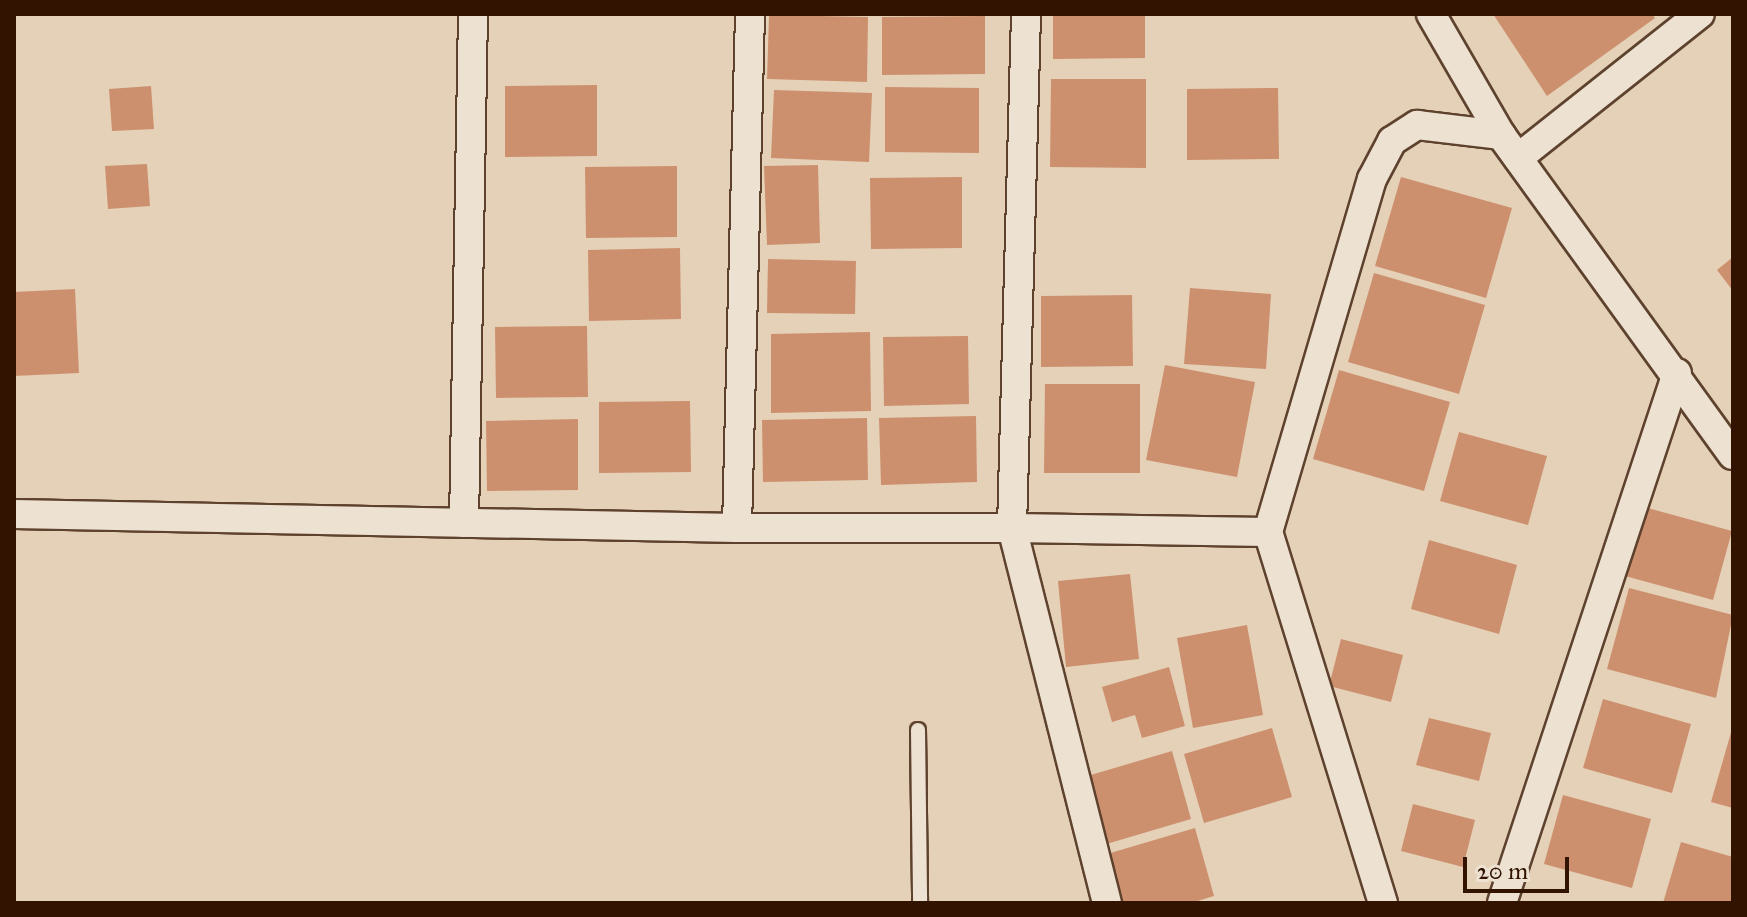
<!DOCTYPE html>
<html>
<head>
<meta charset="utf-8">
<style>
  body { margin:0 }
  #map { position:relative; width:1747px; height:917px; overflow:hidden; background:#e4d1b8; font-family:"IM FELL Great Primer",serif }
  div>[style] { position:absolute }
  .building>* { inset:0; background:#cd906e }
  .roads { filter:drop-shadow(2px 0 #5e422e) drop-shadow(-2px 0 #5e422e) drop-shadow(0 2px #5e422e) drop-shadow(0 -2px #5e422e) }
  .service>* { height:14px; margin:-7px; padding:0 7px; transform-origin:7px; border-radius:7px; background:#ede1d1 }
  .minor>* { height:28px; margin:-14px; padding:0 14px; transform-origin:14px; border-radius:14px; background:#ede1d1 }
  span { translate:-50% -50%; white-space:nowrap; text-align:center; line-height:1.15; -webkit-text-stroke:7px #ede1d1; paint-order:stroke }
  .frame { position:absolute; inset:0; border:16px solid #311300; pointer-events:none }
  .scale { position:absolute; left:1463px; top:857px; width:106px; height:36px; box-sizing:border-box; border:4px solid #311300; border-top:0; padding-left:10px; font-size:24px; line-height:28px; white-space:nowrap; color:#311300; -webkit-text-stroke:6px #ede1d1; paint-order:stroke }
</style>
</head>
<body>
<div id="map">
  <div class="building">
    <div style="clip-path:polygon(1053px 14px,1145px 14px,1145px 58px,1053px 59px)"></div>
    <div style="clip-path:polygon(1493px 14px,1652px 14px,1655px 18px,1547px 96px)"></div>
    <div style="clip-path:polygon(769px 15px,868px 17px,867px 82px,767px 79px)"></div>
    <div style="clip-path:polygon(985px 16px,985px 74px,882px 75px,882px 17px)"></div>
    <div style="clip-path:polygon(1051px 79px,1146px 79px,1146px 168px,1050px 167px)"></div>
    <div style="clip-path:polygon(597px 85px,597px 156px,505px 157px,505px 86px)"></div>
    <div style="clip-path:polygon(151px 86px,154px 129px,112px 131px,109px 89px)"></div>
    <div style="clip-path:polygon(885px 87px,979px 88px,979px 153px,885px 152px)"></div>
    <div style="clip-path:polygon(1278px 88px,1279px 159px,1187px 160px,1187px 89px)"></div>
    <div style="clip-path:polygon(774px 90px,872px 93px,869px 162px,771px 158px)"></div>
    <div style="clip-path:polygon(147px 164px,150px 206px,108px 209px,105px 166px)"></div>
    <div style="clip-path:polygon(818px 165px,820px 243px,767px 245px,764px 166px)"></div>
    <div style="clip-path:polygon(677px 166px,677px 237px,586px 238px,585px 167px)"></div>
    <div style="clip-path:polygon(962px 177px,962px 248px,871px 249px,870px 178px)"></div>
    <div style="clip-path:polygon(1401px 177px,1512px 208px,1486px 298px,1375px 266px)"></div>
    <div style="clip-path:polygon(680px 248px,681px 319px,589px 321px,588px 250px)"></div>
    <div style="clip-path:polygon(1733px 257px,1733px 291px,1717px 270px)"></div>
    <div style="clip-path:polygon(768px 259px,856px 261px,855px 314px,767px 313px)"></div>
    <div style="clip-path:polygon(1374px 273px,1485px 305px,1459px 394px,1348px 362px)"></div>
    <div style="clip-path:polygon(1190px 288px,1271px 294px,1266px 369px,1184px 364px)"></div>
    <div style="clip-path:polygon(75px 289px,79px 373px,14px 376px,14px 292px)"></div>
    <div style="clip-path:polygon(1132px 295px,1133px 366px,1041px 367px,1041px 296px)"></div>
    <div style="clip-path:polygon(587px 326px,588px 397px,496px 398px,495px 327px)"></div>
    <div style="clip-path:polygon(870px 332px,871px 411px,771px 413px,771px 334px)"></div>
    <div style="clip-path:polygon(968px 336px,969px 404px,884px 406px,883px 337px)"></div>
    <div style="clip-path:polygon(1165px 365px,1255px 382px,1237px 477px,1146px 460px)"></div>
    <div style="clip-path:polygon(1339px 370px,1450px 402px,1424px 491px,1313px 459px)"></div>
    <div style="clip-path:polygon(1045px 384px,1140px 384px,1140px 473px,1044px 473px)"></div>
    <div style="clip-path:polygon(690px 401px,691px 472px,599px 473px,599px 402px)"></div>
    <div style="clip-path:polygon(976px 416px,977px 482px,881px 485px,879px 418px)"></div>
    <div style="clip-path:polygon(867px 418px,868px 480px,763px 482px,762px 420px)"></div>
    <div style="clip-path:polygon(578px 419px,578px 490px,487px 491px,486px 421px)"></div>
    <div style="clip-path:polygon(1459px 432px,1547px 456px,1528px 525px,1440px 501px)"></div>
    <div style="clip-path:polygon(1644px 507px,1732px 531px,1713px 600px,1625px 576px)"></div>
    <div style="clip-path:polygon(1429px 540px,1517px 565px,1499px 634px,1411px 609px)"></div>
    <div style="clip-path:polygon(1130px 574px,1139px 659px,1066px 667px,1058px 581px)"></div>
    <div style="clip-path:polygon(1629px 588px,1733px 615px,1716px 698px,1607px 669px)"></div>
    <div style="clip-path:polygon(1247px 625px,1263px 715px,1193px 728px,1177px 638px)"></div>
    <div style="clip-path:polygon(1341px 639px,1403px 655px,1391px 702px,1329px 686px)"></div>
    <div style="clip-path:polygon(1169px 667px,1185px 726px,1142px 738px,1135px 715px,1112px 722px,1102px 687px)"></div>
    <div style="clip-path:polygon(1603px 699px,1691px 724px,1672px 793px,1583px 768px)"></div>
    <div style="clip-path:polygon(1429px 718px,1491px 733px,1479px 781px,1416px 765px)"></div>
    <div style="clip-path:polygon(1272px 728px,1292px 797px,1204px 823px,1184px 754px)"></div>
    <div style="clip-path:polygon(1732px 729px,1733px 729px,1733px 808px,1711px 802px)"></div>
    <div style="clip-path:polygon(1172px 751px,1191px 819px,1103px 845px,1084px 777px)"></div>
    <div style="clip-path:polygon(1563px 795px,1651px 819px,1632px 888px,1544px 864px)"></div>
    <div style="clip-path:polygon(1413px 804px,1475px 820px,1463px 867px,1401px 851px)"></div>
    <div style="clip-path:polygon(1195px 828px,1214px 896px,1191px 903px,1121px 903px,1107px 854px)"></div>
    <div style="clip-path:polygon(1681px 842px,1733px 857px,1733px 903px,1663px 903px)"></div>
  </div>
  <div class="roads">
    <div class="service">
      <div style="left:918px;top:730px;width:173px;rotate:89.3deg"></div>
    </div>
    <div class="minor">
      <div style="left:750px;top:14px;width:514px;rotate:91.45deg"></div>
      <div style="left:737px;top:528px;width:275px"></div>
      <div style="left:1012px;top:528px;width:514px;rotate:-88.44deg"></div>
      <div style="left:1431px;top:14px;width:140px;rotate:60deg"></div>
      <div style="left:1501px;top:135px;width:395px;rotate:54.1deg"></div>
      <div style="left:1518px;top:158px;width:232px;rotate:-38.4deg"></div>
      <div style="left:14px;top:514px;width:723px;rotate:1.11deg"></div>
      <div style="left:464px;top:523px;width:509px;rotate:-88.99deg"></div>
      <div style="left:1107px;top:903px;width:387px;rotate:-104.2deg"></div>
      <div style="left:1012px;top:528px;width:256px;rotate:0.9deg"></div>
      <div style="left:1383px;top:903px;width:388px;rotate:-107.2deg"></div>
      <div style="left:1268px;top:532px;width:368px;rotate:-73.6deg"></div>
      <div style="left:1372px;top:179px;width:43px;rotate:-62.2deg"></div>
      <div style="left:1392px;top:141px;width:30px;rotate:-33deg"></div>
      <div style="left:1417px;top:125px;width:85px;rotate:6.8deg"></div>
      <div style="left:1502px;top:903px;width:558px;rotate:-71.73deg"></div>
    </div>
  </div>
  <div class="frame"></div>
  <div class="scale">20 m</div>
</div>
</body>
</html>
